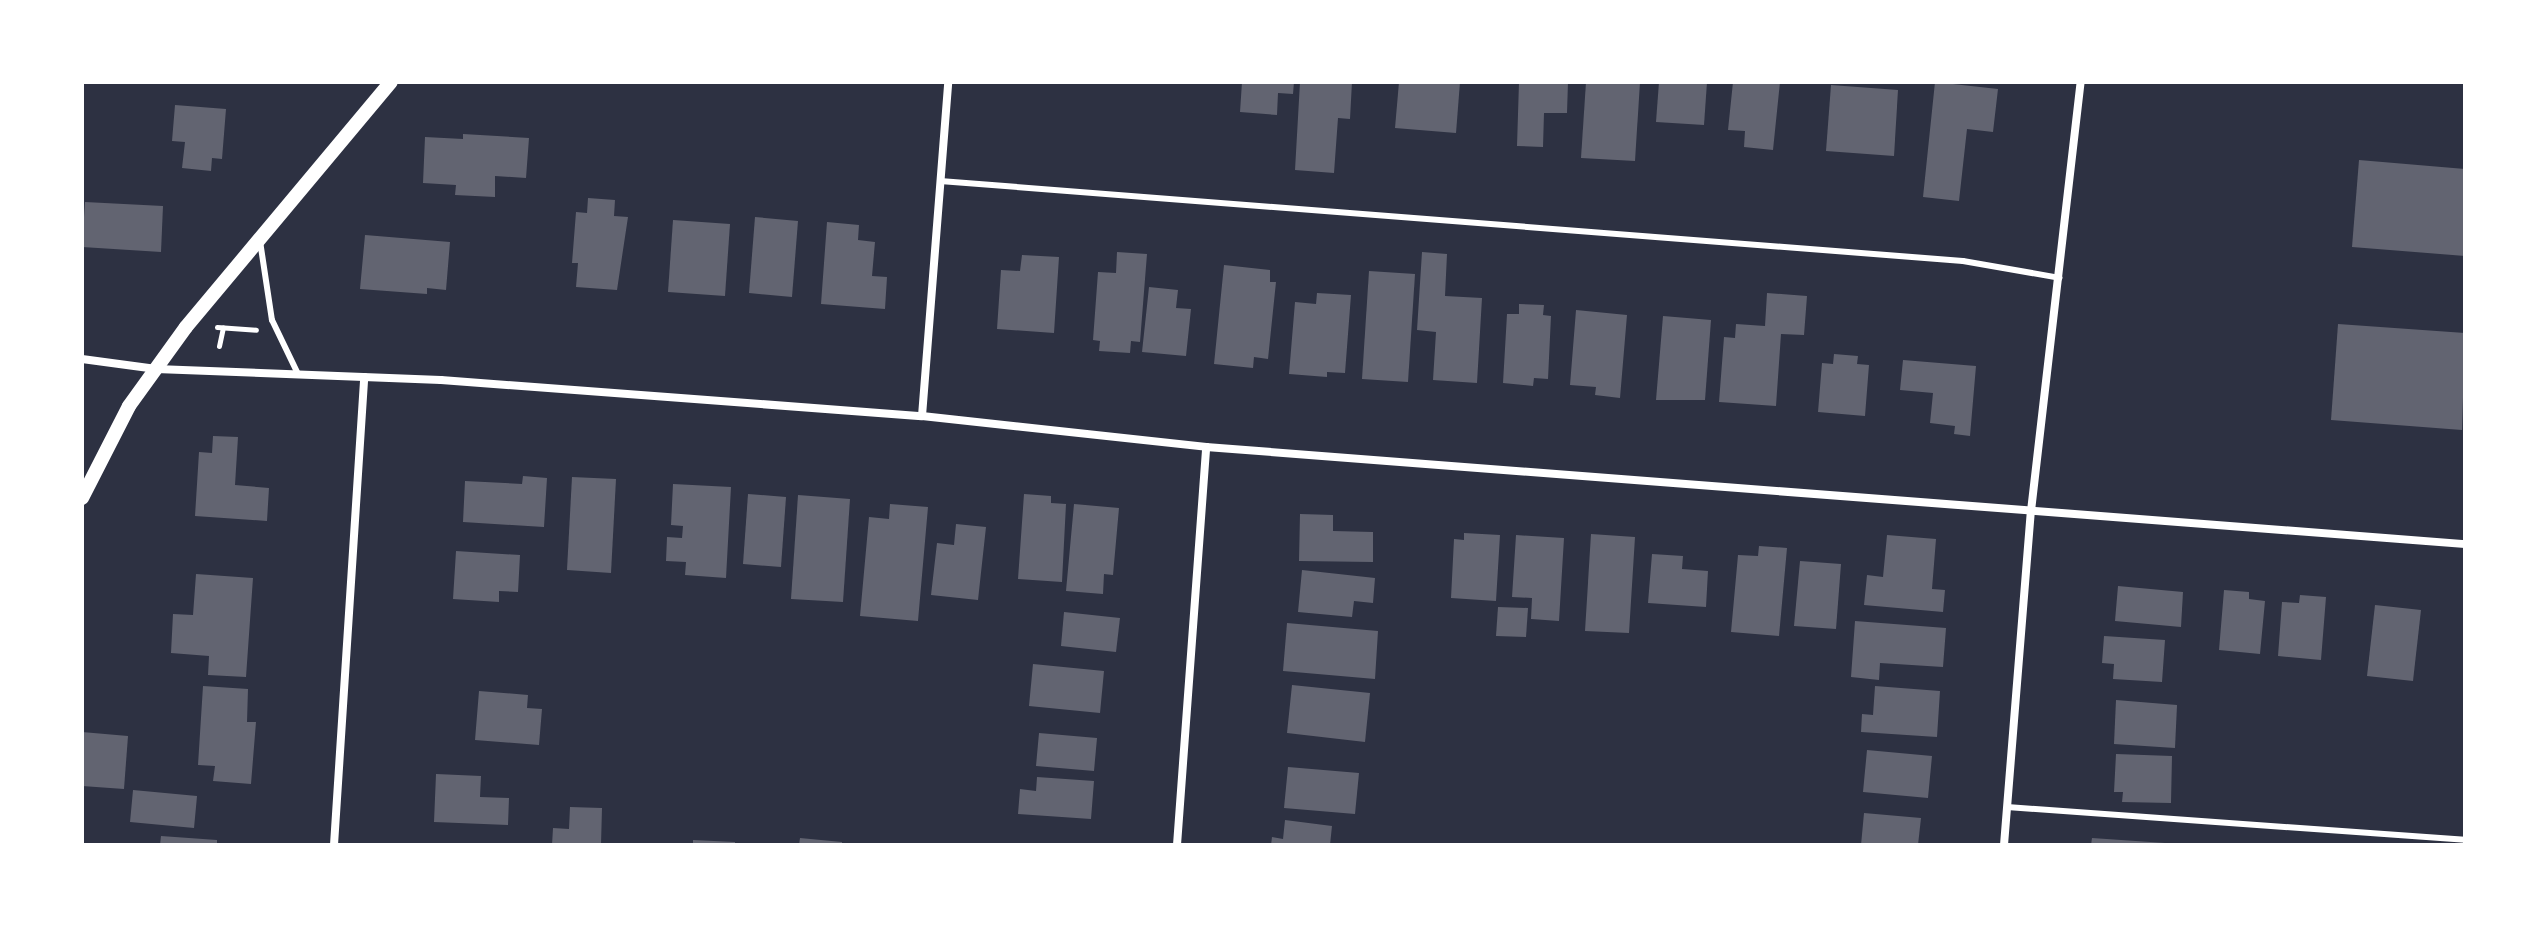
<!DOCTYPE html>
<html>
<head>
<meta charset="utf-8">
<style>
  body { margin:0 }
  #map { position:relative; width:2547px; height:927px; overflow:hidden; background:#2d3142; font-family:"Open Sans",sans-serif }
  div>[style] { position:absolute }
  .building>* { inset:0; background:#626471 }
  .path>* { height:5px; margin:-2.5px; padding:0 2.5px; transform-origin:2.5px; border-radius:2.5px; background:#fff }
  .service>* { height:6px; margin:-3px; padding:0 3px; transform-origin:3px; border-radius:3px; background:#fff }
  .minor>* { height:8px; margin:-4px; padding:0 4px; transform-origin:4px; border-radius:4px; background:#fff }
  .tertiary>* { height:14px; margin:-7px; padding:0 7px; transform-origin:7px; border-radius:7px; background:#fff }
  span { translate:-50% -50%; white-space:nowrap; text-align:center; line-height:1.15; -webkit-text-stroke:6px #fff; paint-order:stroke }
  .frame { position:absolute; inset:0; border:84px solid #fff; pointer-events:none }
</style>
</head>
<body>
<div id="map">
  <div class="building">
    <div style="clip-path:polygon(1242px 82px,1294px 82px,1293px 94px,1278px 93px,1277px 115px,1240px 112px)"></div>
    <div style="clip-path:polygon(1300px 82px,1352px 82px,1350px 119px,1338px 118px,1334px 173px,1295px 170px)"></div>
    <div style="clip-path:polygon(1399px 82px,1460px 82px,1456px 133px,1395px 128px)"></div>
    <div style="clip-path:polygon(1519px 82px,1568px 82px,1567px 113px,1544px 113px,1543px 147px,1517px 146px)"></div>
    <div style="clip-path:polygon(1586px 82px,1640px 82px,1635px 161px,1581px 158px)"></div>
    <div style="clip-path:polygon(1659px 82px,1707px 82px,1704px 125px,1656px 122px)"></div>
    <div style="clip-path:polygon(1733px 82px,1780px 82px,1773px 150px,1744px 147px,1745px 131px,1728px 130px)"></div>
    <div style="clip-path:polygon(1935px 82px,1998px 89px,1993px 132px,1967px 129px,1959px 201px,1923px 197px)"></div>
    <div style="clip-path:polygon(1831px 85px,1898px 90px,1894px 156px,1826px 151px)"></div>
    <div style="clip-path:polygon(175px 105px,226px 109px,222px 159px,212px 158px,211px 171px,182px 168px,185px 142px,172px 141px)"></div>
    <div style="clip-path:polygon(463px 134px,529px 138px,526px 178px,495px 176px,495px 197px,455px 195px,456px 185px,423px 183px,425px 137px,463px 139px)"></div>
    <div style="clip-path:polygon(2359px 160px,2465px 169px,2465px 256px,2352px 247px)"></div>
    <div style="clip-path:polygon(588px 198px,615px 200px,614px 216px,628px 217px,617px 290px,576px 287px,578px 263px,572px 263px,576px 212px,587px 213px)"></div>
    <div style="clip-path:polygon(85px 202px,163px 206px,161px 252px,82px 247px)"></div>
    <div style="clip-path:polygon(755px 217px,798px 221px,792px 297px,749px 293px)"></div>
    <div style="clip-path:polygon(673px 220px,730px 224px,725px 296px,668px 292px)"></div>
    <div style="clip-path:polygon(827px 222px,859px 225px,858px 240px,875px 242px,872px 276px,887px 277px,885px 309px,821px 304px)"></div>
    <div style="clip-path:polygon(365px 235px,450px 242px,446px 290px,427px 288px,427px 294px,360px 289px)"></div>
    <div style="clip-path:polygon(1117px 252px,1147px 254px,1140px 342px,1131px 341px,1130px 353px,1099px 351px,1100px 341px,1093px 340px,1098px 272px,1116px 273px)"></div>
    <div style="clip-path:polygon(1422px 252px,1447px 254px,1445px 296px,1482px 298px,1477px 383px,1433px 380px,1436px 332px,1417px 330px)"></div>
    <div style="clip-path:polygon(1022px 255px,1059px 257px,1054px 333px,997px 329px,1001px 270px,1020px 271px)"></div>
    <div style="clip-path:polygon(1224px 265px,1270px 270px,1270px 282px,1276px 282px,1268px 359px,1254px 357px,1253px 368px,1214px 364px)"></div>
    <div style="clip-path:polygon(1369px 271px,1415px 274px,1408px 382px,1362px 379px)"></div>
    <div style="clip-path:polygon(1149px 287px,1178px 290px,1176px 308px,1191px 309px,1186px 356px,1142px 352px)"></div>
    <div style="clip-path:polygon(1317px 293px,1351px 295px,1345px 373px,1327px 372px,1327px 377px,1289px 374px,1295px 302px,1316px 304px)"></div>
    <div style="clip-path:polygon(1767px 293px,1807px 296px,1804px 335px,1781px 334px,1776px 406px,1719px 402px,1724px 337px,1735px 338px,1736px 324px,1765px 326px)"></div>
    <div style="clip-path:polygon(1519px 304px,1544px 305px,1543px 315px,1551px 316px,1548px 379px,1534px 378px,1533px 386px,1503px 383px,1507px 314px,1519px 314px)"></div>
    <div style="clip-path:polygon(1576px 310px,1627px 315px,1620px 398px,1595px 395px,1596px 387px,1570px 385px)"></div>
    <div style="clip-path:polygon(1663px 316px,1711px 320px,1705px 400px,1656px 400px)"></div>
    <div style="clip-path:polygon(2338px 324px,2465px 333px,2462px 430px,2331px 420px)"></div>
    <div style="clip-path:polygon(1834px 354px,1858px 356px,1857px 364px,1869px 365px,1865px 416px,1818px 412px,1822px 363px,1833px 364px)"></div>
    <div style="clip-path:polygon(1903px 360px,1976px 366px,1970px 436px,1954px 434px,1955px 426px,1930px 423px,1933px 393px,1900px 390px)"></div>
    <div style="clip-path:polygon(213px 436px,238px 437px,235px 485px,269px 488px,267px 521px,195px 516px,199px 452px,212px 453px)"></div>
    <div style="clip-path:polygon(523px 476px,547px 478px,544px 527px,463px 522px,465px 481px,522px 484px)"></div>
    <div style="clip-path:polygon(572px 477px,616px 479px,611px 573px,567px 570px)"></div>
    <div style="clip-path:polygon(673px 484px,731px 487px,726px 578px,685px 575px,686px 562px,666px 561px,667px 537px,682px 538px,683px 526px,671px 525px)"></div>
    <div style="clip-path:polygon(748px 494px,786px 497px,781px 567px,743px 564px)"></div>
    <div style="clip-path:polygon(1024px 494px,1051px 496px,1051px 503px,1066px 504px,1062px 582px,1018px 579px)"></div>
    <div style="clip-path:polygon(798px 495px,850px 499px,843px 602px,791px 599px)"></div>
    <div style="clip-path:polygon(890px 504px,928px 507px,918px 621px,860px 616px,869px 517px,889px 519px)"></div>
    <div style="clip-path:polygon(1074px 504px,1119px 508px,1113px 575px,1104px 574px,1103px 594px,1066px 591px)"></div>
    <div style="clip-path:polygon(1300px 514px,1333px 515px,1333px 531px,1373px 532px,1373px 562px,1299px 561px)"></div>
    <div style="clip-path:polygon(956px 524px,986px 527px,978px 600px,931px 595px,937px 543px,954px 545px)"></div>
    <div style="clip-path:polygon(1464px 533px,1500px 535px,1496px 601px,1451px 598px,1454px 539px,1464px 540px)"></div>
    <div style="clip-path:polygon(1591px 534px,1635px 537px,1629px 633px,1585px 631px)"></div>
    <div style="clip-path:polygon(1516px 535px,1564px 538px,1559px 621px,1531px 619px,1532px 598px,1512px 597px)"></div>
    <div style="clip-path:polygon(1887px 535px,1936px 539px,1932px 589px,1945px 590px,1943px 612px,1864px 605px,1867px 575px,1883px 577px)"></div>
    <div style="clip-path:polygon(1759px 546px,1787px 548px,1779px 636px,1731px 632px,1738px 555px,1758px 556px)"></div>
    <div style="clip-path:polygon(456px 551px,520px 555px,518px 592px,499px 591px,499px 602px,453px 599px)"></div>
    <div style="clip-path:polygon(1652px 554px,1683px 556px,1682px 569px,1708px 571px,1706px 607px,1648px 603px)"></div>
    <div style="clip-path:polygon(1800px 561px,1841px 564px,1836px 629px,1794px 626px)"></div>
    <div style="clip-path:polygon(1302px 570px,1375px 578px,1373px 603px,1354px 601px,1352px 617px,1298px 612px)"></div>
    <div style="clip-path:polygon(196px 574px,253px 578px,246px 677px,208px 675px,209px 656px,171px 653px,173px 614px,193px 615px)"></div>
    <div style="clip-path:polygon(2118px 586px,2183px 592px,2181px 627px,2115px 621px)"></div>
    <div style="clip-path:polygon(2224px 590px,2249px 592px,2249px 599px,2265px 601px,2260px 654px,2219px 650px)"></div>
    <div style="clip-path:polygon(2300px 595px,2326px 597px,2321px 660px,2278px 656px,2282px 602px,2299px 603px)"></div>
    <div style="clip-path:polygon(2375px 605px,2421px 610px,2413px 681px,2367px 676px)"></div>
    <div style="clip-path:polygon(1498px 607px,1528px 608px,1526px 637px,1496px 636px)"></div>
    <div style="clip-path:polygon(1064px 612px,1120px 618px,1116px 652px,1061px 646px)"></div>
    <div style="clip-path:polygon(1855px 621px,1946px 628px,1943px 667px,1880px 663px,1879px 680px,1851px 677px)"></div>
    <div style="clip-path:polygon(1287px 623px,1378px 631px,1375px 679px,1283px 671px)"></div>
    <div style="clip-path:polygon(2104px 636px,2165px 640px,2162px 682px,2113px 679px,2114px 664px,2102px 663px)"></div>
    <div style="clip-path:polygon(1033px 664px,1104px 671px,1100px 713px,1029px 706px)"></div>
    <div style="clip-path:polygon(1292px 685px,1370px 693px,1365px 742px,1287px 733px)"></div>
    <div style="clip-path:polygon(203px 686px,248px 689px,247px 722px,256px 722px,251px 784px,213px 781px,215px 766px,198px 765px)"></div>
    <div style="clip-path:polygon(1875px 686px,1940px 691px,1937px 737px,1861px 732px,1862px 714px,1873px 715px)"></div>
    <div style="clip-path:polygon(479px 691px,528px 695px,527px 708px,542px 709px,539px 745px,475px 740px)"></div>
    <div style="clip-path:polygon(2116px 700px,2177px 705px,2175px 748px,2114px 744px)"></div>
    <div style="clip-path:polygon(82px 732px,128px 736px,124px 789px,82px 786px)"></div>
    <div style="clip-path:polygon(1039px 733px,1097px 738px,1094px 771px,1036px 766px)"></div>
    <div style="clip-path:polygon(1867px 750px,1932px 756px,1928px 798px,1863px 792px)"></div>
    <div style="clip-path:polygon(2116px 754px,2172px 756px,2171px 803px,2122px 802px,2123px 792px,2114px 792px)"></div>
    <div style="clip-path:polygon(1288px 767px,1359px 773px,1355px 814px,1284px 808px)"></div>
    <div style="clip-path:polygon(436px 774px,481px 776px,480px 797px,509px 798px,508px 825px,434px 822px)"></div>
    <div style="clip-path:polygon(1037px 777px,1094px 781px,1091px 819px,1018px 814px,1020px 789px,1036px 791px)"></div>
    <div style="clip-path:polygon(133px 790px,197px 796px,194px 828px,130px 822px)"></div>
    <div style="clip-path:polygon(570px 807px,602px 808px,601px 845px,552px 845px,553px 828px,569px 829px)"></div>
    <div style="clip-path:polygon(1864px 813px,1921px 818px,1918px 845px,1861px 845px)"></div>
    <div style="clip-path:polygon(1285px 820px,1332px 826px,1330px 845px,1271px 845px,1272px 837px,1283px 839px)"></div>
    <div style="clip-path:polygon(161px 836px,217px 840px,217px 845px,160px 845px)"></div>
    <div style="clip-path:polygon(800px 838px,842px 842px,842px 845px,799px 845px)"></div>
    <div style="clip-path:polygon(2092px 838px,2165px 843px,2165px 845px,2091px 845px)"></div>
    <div style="clip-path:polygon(693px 840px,735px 842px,735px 845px,693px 845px)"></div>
  </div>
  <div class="path">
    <div style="left:217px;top:327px;width:39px;rotate:4deg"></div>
    <div style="left:219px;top:346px;width:19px;rotate:-78deg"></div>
  </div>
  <div class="service">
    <div style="left:940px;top:181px;width:1026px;rotate:4.47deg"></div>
    <div style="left:1963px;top:261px;width:98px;rotate:9.9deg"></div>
    <div style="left:260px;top:241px;width:80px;rotate:81.4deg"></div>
    <div style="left:272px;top:320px;width:60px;rotate:64.3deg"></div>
    <div style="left:2007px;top:807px;width:459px;rotate:4.1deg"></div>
  </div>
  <div class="minor">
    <div style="left:82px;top:359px;width:75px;rotate:7.7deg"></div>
    <div style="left:156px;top:369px;width:285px;rotate:2.2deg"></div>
    <div style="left:441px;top:380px;width:482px;rotate:4.3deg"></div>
    <div style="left:922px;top:416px;width:286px;rotate:6.2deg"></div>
    <div style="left:1206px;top:447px;width:1263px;rotate:4.41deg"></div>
    <div style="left:922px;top:416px;width:335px;rotate:-85.5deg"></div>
    <div style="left:334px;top:845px;width:469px;rotate:-86.3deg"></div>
    <div style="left:1177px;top:845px;width:399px;rotate:-85.8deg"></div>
    <div style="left:2004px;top:845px;width:335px;rotate:-85.4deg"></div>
    <div style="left:2031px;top:511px;width:432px;rotate:-83.4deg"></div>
  </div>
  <div class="tertiary">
    <div style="left:82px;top:498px;width:103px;rotate:-62.9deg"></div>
    <div style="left:129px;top:406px;width:97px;rotate:-54.2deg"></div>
    <div style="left:186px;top:327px;width:319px;rotate:-50.1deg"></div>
  </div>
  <div class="frame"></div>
</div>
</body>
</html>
